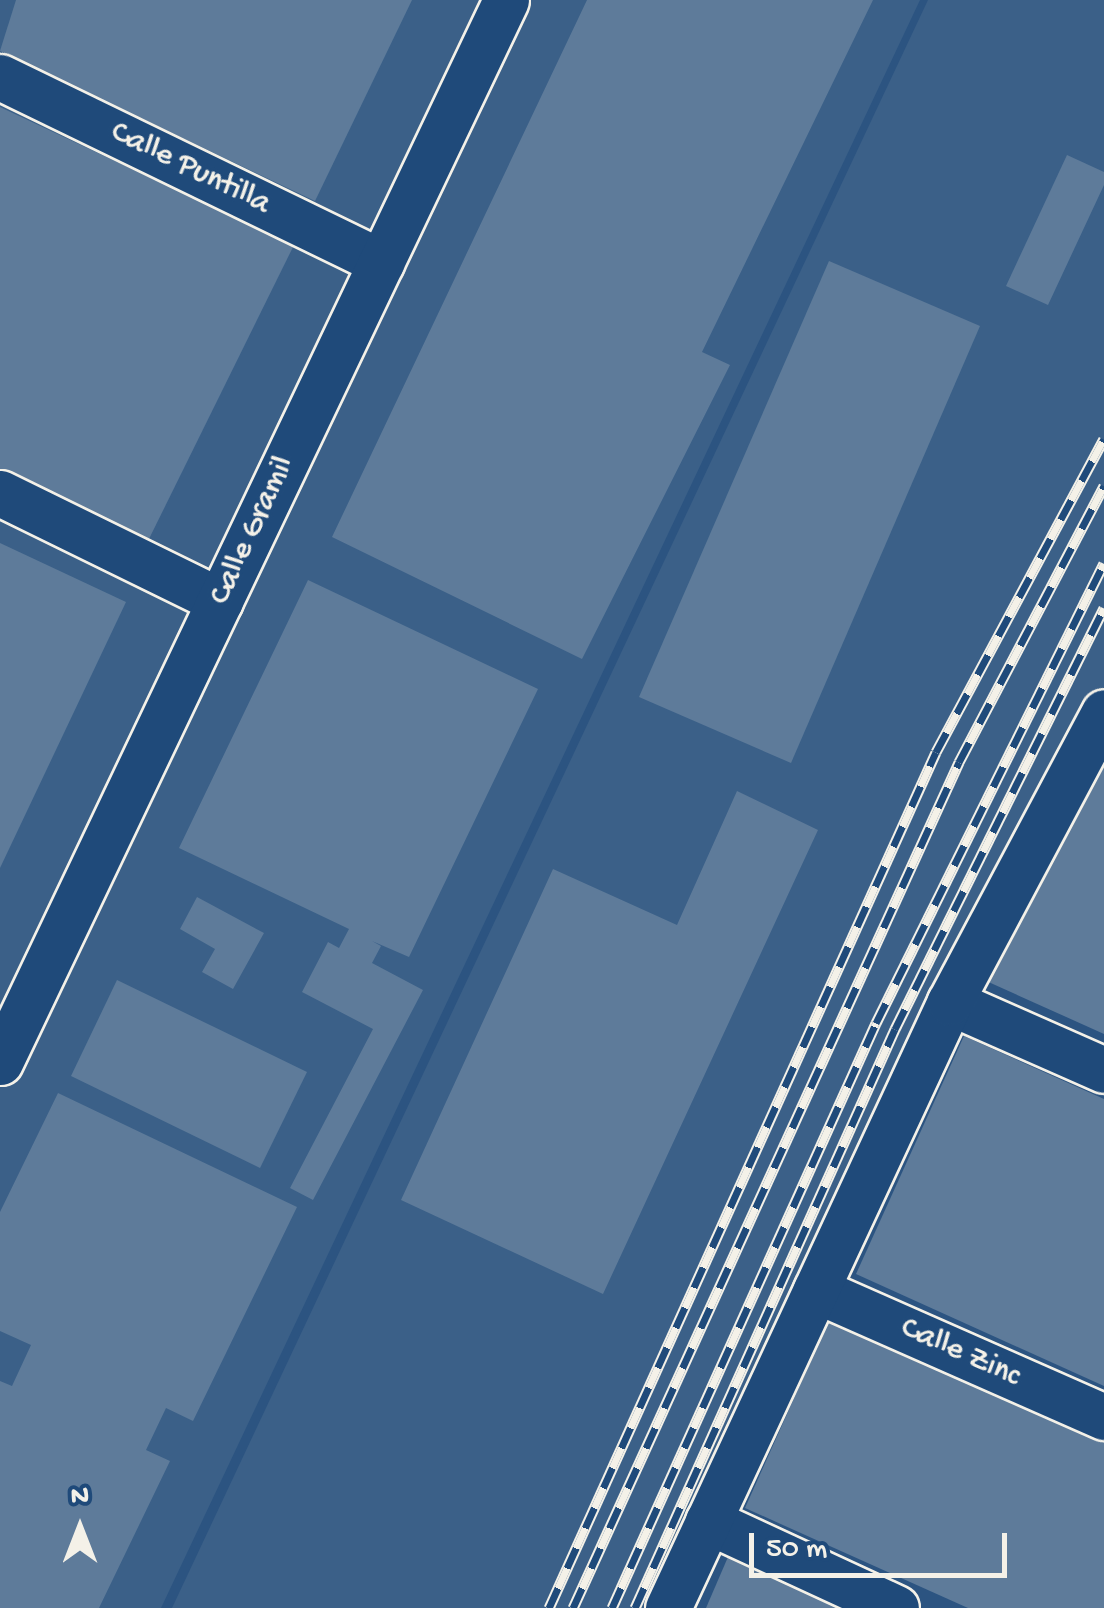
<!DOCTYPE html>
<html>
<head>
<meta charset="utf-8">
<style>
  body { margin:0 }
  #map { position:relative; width:1104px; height:1608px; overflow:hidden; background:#2c5481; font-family:"Gochi Hand",sans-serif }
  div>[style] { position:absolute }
  .built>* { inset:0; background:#3b6088 }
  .building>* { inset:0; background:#5e7b9a }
  .roads { filter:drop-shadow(2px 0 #f4f1e8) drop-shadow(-2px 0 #f4f1e8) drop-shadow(0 2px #f4f1e8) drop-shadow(0 -2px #f4f1e8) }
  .minor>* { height:45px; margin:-22.5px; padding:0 22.5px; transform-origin:22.5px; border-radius:22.5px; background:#1f4a7a }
  .rail>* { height:11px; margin-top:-5.5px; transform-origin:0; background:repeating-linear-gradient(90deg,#1f4a7a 0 22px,#f4f1e8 0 44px); box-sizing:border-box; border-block:2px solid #f4f1e8 }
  span { translate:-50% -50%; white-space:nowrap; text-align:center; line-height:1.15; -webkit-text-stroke:8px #1f4a7a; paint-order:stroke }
  .street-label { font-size:32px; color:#f4f1e8 }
  .north { position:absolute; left:30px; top:1478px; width:100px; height:100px; -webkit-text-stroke:8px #1f4a7a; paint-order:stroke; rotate:0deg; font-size:28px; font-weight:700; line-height:40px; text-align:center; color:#f4f1e8 }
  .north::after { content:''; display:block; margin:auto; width:35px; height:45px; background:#f4f1e8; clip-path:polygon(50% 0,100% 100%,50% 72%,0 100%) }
  .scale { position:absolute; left:749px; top:1533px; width:258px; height:45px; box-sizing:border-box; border:5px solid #f4f1e8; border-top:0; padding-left:12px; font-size:30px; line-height:35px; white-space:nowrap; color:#f4f1e8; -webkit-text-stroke:8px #1f4a7a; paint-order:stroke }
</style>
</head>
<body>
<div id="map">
  <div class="built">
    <div style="clip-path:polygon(0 0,920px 0,161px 1608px,0 1608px)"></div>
    <div style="clip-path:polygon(928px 0,1104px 0,1104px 707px,680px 1608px,172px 1608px)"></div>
  </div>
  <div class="building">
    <div style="clip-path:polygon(16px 0,412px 0,315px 201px,0 51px)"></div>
    <div style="clip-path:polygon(587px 0,873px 0,702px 352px,730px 365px,582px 659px,332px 537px)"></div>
    <div style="clip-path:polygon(0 107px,294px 245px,145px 547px,0 477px)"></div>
    <div style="clip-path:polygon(1067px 155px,1104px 172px,1104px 185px,1048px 305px,1006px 286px)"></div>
    <div style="clip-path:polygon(829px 261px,980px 326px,791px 763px,639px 697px)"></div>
    <div style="clip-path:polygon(0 543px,126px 602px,0 868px)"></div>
    <div style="clip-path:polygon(308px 580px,538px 689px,409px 957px,372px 941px,381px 946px,372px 963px,423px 990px,313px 1200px,290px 1188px,373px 1029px,302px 992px,328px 942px,339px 948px,349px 929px,179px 848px)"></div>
    <div style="clip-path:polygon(1104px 763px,1104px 1034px,984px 980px)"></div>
    <div style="clip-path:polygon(737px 791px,818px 830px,603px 1294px,401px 1200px,553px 869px,677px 925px)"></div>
    <div style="clip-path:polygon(197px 897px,264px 933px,233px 989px,202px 972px,215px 949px,180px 929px)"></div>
    <div style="clip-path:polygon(117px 980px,307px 1072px,260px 1168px,71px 1076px)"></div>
    <div style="clip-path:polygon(964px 1036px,1104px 1099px,1104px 1386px,856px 1274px)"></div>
    <div style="clip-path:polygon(58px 1093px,297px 1207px,193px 1421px,166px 1408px,146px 1450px,170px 1461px,99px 1608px,0 1608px,0 1381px,12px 1386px,31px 1345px,0 1331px,0 1212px)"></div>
    <div style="clip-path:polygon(830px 1318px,1104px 1441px,1104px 1608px,968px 1608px,745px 1508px)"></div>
    <div style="clip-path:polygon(731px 1550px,857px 1608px,706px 1608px)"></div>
  </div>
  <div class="roads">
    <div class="minor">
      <div style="left:0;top:77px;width:424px;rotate:25.9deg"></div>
      <div style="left:0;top:493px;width:245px;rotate:26.1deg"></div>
      <div style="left:950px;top:1002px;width:168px;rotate:23.8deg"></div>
      <div style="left:0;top:1062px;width:1176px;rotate:-64.52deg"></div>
      <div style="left:816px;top:1290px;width:315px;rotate:23.8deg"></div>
      <div style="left:708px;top:1521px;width:207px;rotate:24.8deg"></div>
      <div style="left:668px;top:1608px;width:668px;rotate:-65.05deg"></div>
      <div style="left:950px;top:1002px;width:328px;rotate:-62deg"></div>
    </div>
  </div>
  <div class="rail">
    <div style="left:549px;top:1608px;width:939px;rotate:-65.67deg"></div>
    <div style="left:936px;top:752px;width:355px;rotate:-61.8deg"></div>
    <div style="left:573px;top:1608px;width:930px;rotate:-65.47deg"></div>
    <div style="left:959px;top:762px;width:312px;rotate:-62.3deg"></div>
    <div style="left:612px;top:1608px;width:642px;rotate:-65.71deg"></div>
    <div style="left:876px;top:1023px;width:513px;rotate:-63.63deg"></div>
    <div style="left:635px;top:1608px;width:635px;rotate:-65.82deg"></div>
    <div style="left:895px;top:1029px;width:470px;rotate:-63.6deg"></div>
  </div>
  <div class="street-label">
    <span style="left:190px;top:169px;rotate:26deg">Calle Puntilla</span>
    <span style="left:253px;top:531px;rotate:-65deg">Calle Gramil</span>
    <span style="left:960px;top:1353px;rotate:24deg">Calle Zinc</span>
  </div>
  <div class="north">N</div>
  <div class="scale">50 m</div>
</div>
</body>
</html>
